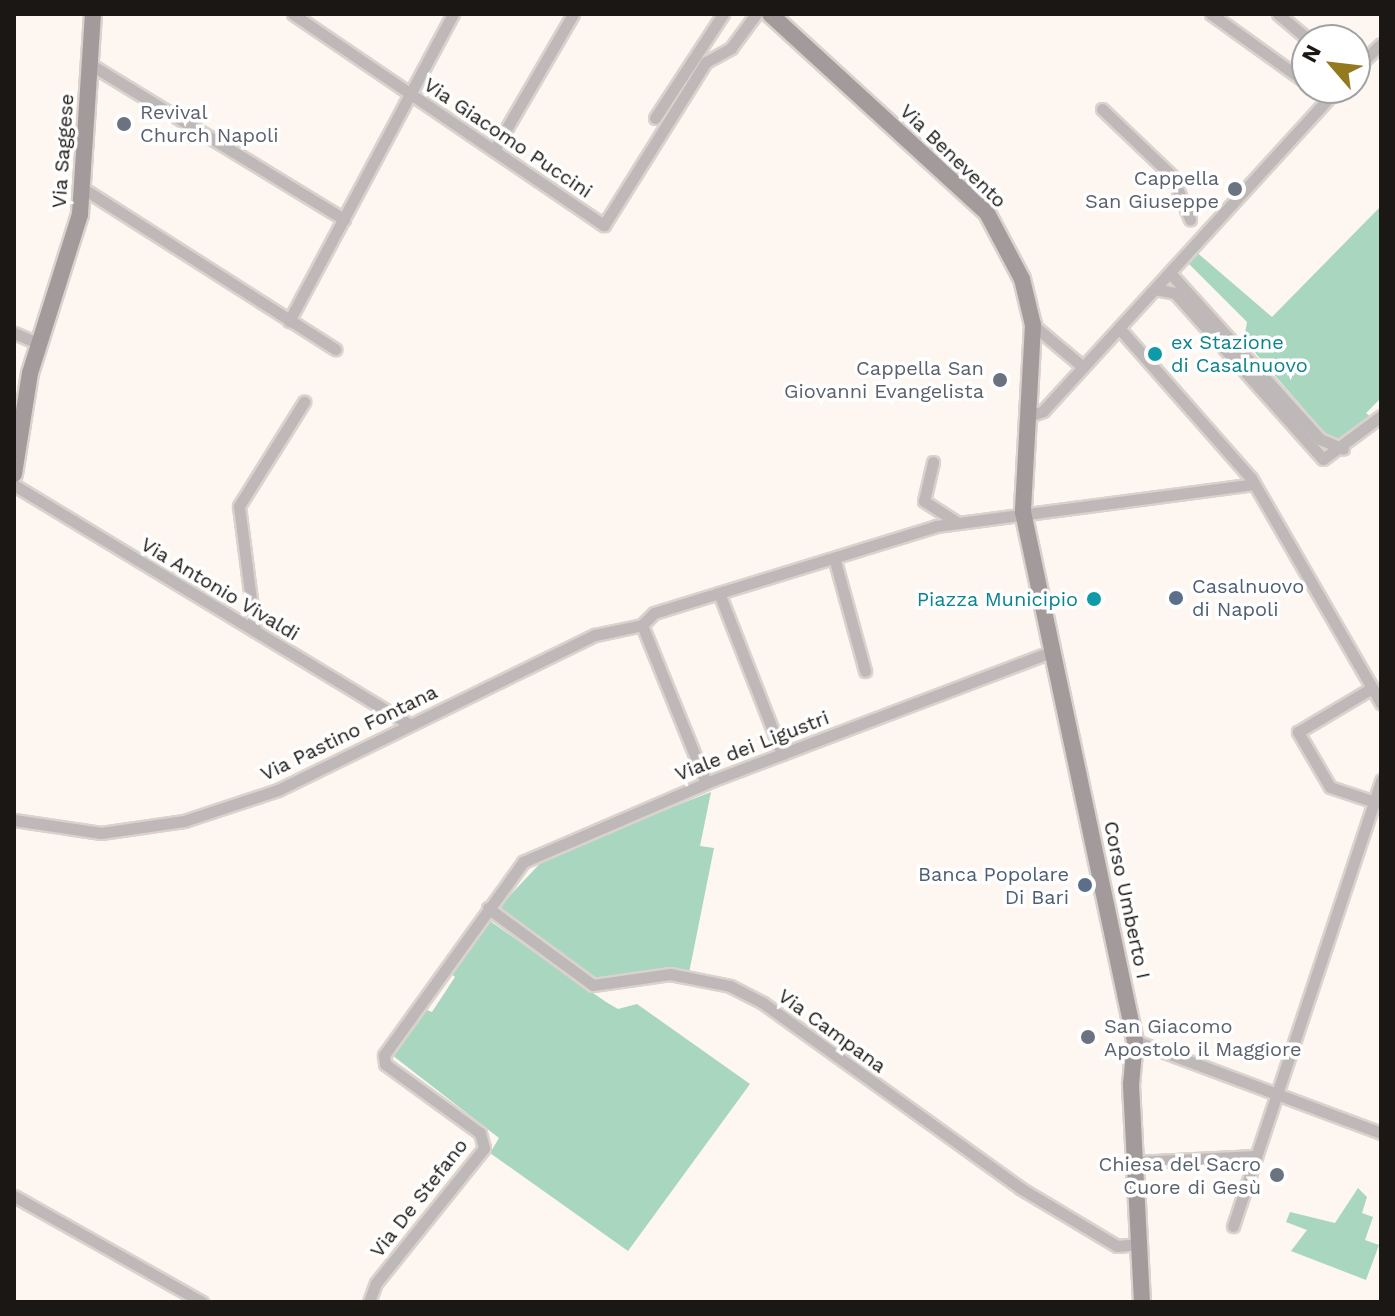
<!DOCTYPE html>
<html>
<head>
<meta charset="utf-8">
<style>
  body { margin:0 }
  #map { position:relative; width:1395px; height:1316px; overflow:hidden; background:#fef6f0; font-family:"Work Sans",sans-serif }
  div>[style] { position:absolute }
  .green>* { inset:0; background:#a9d6be }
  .minor-tunnel>* { height:11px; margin-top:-5.5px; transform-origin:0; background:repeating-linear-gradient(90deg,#dcd5cf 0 11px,transparent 0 16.5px) }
  .roads { filter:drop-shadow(2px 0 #dad2cd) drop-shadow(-2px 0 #dad2cd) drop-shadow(0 2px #dad2cd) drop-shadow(0 -2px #dad2cd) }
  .minor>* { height:11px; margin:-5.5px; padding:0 5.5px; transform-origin:5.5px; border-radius:5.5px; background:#beb8b9 }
  .secondary>* { height:16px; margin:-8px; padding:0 8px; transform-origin:8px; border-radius:8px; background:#a29a9b }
  .dots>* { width:22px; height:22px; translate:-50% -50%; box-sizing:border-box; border:4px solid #fff; border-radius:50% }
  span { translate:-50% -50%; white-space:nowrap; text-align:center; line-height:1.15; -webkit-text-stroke:7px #fff; paint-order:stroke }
  .worship-label { font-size:20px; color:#5b616d }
  .left { translate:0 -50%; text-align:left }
  .right { translate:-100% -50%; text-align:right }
  .street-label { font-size:20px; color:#1a1714 }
  .culture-label { font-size:20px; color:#0d838f }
  .service-label { font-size:20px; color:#4e5e75 }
  .frame { position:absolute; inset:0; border:16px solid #1a1714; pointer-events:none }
  .north { position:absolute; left:1291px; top:24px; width:80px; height:80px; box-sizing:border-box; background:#fff; border:2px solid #a3a2a1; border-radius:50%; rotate:298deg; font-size:22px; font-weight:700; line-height:32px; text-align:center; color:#1a1714 }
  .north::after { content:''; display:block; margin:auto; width:28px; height:36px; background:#937a21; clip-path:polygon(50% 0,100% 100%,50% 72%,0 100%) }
</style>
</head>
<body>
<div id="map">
  <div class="green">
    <div style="clip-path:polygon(1381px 206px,1381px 398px,1366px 413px,1372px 418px,1343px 440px,1331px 440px,1244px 340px,1247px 322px,1185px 260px,1194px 250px,1272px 317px)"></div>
    <div style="clip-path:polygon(711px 792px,700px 846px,714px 848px,689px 973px,595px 980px,499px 907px,548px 855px)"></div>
    <div style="clip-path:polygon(490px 921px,606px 1002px,618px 1009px,637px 1004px,750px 1084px,628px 1251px,490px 1153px,499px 1138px,392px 1055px,424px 1009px,432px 1012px,455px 977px,450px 973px)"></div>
    <div style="clip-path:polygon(1358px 1188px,1367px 1197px,1362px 1213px,1373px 1217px,1365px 1240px,1379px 1245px,1366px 1280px,1291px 1251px,1307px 1230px,1286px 1222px,1290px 1212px,1335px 1223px)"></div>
  </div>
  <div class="minor-tunnel">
    <div style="left:1312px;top:88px;width:13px;rotate:42deg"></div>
  </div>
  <div class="roads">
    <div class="minor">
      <div style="left:293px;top:14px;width:376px;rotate:34.2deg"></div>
      <div style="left:604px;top:225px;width:192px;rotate:-58deg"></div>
      <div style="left:706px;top:62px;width:29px;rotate:-29deg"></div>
      <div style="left:731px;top:48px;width:42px;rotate:-53.7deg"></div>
      <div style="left:1211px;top:14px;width:118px;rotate:35.7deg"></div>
      <div style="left:1278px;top:14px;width:40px;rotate:40deg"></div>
      <div style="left:88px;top:63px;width:300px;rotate:31.4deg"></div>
      <div style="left:1355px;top:69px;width:36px;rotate:-44deg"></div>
      <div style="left:1102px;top:109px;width:97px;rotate:43.7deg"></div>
      <div style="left:1172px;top:176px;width:47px;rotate:67.3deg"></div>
      <div style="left:655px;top:118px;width:124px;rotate:-56.8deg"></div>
      <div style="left:494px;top:150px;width:157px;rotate:-59.8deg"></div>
      <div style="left:84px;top:189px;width:298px;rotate:32.5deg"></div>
      <div style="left:1170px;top:273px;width:224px;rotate:47.9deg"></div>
      <div style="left:1320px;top:439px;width:25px;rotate:23deg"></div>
      <div style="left:1155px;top:289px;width:20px;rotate:11deg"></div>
      <div style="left:1175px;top:293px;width:222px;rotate:48.3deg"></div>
      <div style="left:1323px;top:459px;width:72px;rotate:-36.6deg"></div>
      <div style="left:289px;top:321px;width:348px;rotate:-61.9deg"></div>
      <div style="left:1033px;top:325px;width:65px;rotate:40deg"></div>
      <div style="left:1119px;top:328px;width:200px;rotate:48.7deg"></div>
      <div style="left:1251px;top:478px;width:260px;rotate:60deg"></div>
      <div style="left:14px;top:333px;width:26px;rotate:23deg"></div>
      <div style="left:1026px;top:417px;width:18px;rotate:-19deg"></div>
      <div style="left:1043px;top:411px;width:437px;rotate:-47.6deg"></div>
      <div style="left:933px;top:462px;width:40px;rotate:103deg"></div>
      <div style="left:924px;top:501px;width:38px;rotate:33deg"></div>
      <div style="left:14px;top:485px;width:461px;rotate:31.2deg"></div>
      <div style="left:835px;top:561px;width:114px;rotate:74.7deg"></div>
      <div style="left:719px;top:593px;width:173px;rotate:68.6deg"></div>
      <div style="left:642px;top:625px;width:17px;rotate:-45deg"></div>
      <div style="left:654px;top:613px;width:295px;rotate:-17.1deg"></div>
      <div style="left:936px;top:526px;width:321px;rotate:-7.5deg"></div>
      <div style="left:642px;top:625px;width:170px;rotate:67.9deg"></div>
      <div style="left:255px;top:631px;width:126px;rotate:-97.3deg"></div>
      <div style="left:239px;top:506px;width:123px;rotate:-58deg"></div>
      <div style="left:1372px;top:801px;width:44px;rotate:-161.6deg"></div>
      <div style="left:1330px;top:787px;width:64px;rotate:-120.2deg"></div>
      <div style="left:1298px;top:732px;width:86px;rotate:-30.7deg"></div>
      <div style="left:14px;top:820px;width:88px;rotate:8.5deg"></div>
      <div style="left:101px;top:833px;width:84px;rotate:-8.2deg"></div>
      <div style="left:184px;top:821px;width:99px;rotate:-18.3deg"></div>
      <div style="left:278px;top:790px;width:353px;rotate:-26.1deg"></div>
      <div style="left:595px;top:635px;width:48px;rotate:-12deg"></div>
      <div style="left:488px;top:908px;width:130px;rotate:36.3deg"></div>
      <div style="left:593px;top:985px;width:78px;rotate:-8.1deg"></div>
      <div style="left:670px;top:974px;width:61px;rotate:11.3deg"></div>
      <div style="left:730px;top:986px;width:37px;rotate:27deg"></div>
      <div style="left:763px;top:1003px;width:317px;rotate:35.7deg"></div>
      <div style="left:1020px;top:1188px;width:113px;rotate:30.9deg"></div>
      <div style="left:1117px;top:1246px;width:22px;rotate:-5deg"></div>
      <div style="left:1135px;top:1041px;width:263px;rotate:20.5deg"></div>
      <div style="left:1135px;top:1162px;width:120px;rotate:-2.9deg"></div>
      <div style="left:14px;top:1196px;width:216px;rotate:29.4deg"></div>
      <div style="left:1233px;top:1226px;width:470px;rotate:-71.6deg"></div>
      <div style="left:369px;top:1302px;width:20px;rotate:-70deg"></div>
      <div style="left:376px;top:1283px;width:173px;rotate:-51.3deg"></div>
      <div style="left:484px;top:1148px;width:16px;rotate:-105deg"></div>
      <div style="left:480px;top:1133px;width:117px;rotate:-144deg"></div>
      <div style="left:385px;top:1064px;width:9px;rotate:-96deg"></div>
      <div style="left:384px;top:1055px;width:238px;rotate:-54.2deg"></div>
      <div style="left:523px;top:862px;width:199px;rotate:-23.3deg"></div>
      <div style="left:706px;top:783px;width:369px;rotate:-20.8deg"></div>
    </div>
    <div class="secondary">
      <div style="left:770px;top:14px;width:294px;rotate:42.5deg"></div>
      <div style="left:987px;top:213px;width:75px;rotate:62.1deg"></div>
      <div style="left:1022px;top:279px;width:47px;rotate:76.6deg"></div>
      <div style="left:1033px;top:325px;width:187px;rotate:93.1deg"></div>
      <div style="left:1023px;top:512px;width:541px;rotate:78.05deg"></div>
      <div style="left:1135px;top:1041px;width:44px;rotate:95.2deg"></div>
      <div style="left:1131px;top:1085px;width:217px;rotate:87.1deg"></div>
      <div style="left:14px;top:474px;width:102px;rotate:-81deg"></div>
      <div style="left:30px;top:373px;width:167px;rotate:-72.5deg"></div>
      <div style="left:80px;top:214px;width:200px;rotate:-86.3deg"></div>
    </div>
  </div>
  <div class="dots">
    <div style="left:124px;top:124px;background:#6b7280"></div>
    <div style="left:1235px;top:189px;background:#6b7280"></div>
    <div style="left:1155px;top:354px;background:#0f9aa8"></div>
    <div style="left:1000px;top:380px;background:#6b7280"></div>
    <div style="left:1176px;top:598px;background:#5c6f8a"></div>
    <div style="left:1094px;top:599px;background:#0f9aa8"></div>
    <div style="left:1085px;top:885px;background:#5c6f8a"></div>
    <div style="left:1088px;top:1037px;background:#6b7280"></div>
    <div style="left:1277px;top:1175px;background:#6b7280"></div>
  </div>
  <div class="worship-label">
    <span class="left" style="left:140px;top:124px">Revival<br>Church Napoli</span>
    <span class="right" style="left:1219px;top:190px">Cappella<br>San Giuseppe</span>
    <span class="right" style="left:984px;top:380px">Cappella San<br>Giovanni Evangelista</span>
    <span class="left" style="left:1104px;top:1038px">San Giacomo<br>Apostolo il Maggiore</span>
    <span class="right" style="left:1261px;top:1176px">Chiesa del Sacro<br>Cuore di Gesù</span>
  </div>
  <div class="street-label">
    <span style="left:508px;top:138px;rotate:34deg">Via Giacomo Puccini</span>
    <span style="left:63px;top:151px;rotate:-86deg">Via Saggese</span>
    <span style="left:953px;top:156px;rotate:44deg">Via Benevento</span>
    <span style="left:220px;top:589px;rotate:31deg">Via Antonio Vivaldi</span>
    <span style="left:349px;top:733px;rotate:-26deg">Via Pastino Fontana</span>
    <span style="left:752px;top:746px;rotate:-21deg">Viale dei Ligustri</span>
    <span style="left:1127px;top:900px;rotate:78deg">Corso Umberto I</span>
    <span style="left:832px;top:1031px;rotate:36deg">Via Campana</span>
    <span style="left:419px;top:1198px;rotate:-52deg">Via De Stefano</span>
  </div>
  <div class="culture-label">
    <span class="left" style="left:1171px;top:354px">ex Stazione<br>di Casalnuovo</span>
    <span class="right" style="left:1078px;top:599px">Piazza Municipio</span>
  </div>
  <div class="service-label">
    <span class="left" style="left:1192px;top:598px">Casalnuovo<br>di Napoli</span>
    <span class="right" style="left:1069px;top:886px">Banca Popolare<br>Di Bari</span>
  </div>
  <div class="frame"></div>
  <div class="north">N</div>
</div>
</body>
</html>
